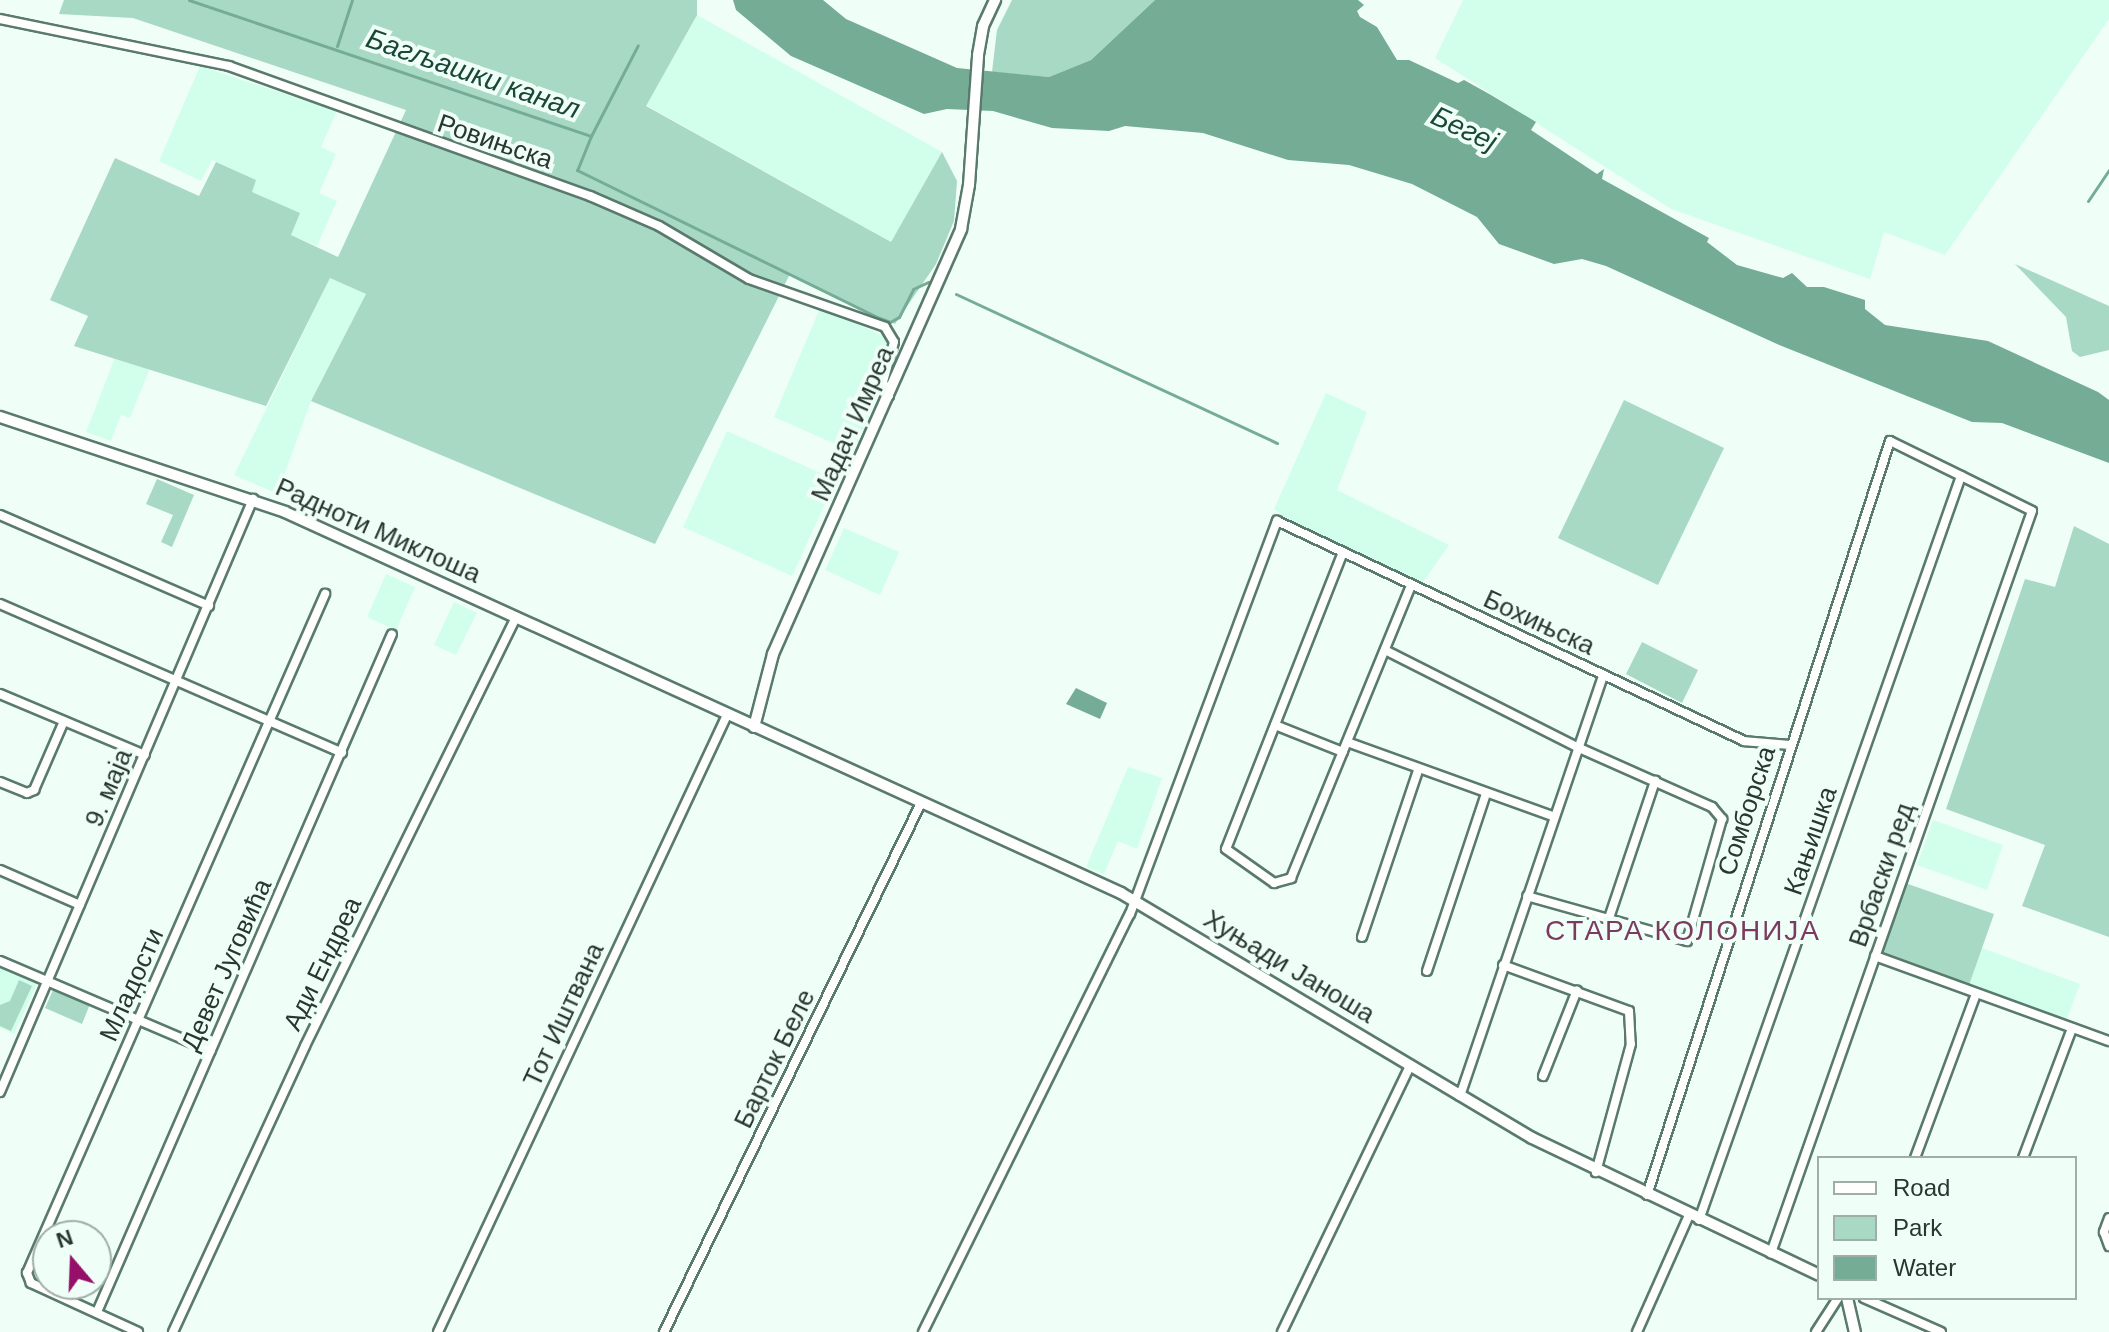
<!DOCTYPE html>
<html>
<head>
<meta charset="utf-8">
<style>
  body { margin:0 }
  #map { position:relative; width:2109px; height:1332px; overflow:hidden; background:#f0fef8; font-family:Arial,sans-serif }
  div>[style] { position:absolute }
  .built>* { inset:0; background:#d1ffeb }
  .green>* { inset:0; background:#a7d9c4 }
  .water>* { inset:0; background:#75ac95 }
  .stream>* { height:3px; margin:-1.5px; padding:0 1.5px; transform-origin:1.5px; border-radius:1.5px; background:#75ac95 }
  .roads { filter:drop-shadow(2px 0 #597a6c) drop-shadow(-2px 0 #597a6c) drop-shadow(0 2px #597a6c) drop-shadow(0 -2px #597a6c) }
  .minor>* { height:8px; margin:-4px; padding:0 4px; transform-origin:4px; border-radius:4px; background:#fff }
  .tertiary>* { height:10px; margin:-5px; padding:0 5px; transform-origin:5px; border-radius:5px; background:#fff }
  span { translate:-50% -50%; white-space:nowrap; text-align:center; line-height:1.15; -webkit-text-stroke:8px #f0fef8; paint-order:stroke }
  .street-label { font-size:26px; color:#283731 }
  .water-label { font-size:28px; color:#1a4838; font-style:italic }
  .neighbourhood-label { font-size:28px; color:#7b3b5f; letter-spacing:2px }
  .legend { position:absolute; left:1817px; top:1156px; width:260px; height:144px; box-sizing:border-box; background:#f0fef8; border:2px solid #a0aea8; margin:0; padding:10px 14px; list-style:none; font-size:24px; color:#283731 }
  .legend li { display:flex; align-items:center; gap:16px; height:40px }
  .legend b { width:40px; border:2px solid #a0aea8 }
  .north { position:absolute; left:32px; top:1220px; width:80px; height:80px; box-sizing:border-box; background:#f0fef8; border:2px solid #a0aea8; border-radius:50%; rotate:341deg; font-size:22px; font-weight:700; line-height:32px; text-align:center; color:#283731 }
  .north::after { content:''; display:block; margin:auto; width:28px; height:36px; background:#951068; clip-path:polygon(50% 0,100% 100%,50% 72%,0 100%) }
</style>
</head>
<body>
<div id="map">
  <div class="built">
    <div style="clip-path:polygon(1463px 0,2109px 0,2109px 19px,1945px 255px,1884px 232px,1870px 279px,1671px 209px,1435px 58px)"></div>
    <div style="clip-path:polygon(697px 15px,942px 152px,891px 242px,646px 105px)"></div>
    <div style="clip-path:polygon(200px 66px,337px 111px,321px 147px,336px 154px,319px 193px,337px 201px,317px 246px,291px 235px,251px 192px,256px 180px,212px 160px,201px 181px,159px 161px)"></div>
    <div style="clip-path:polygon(330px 278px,366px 294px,311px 401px,278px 492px,271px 491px,234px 475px)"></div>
    <div style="clip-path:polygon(820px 308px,891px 339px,879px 385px,884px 405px,860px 455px,774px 417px)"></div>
    <div style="clip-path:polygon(116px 355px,150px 368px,130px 418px,121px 415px,111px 441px,86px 432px)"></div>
    <div style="clip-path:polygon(1326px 393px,1367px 412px,1337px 490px,1449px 545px,1423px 582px,1291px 522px,1274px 509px)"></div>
    <div style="clip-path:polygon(727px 431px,836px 480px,792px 576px,683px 527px)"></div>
    <div style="clip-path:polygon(844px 528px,899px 552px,880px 595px,825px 570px)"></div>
    <div style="clip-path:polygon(386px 574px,415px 587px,396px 630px,367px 617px)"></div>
    <div style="clip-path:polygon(454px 602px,477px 613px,456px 655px,434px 645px)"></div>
    <div style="clip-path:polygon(1128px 767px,1162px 778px,1137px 849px,1118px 841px,1104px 874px,1086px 867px)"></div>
    <div style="clip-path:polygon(1933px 820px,2003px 845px,1987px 890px,1917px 865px)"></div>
    <div style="clip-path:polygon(1982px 948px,2080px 984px,2065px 1024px,1968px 988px)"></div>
    <div style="clip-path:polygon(0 964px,38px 981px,14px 1034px,0 1028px)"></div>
  </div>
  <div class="green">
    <div style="clip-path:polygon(64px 0,697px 0,697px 15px,646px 106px,891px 242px,942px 152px,957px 181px,954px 221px,936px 264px,895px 324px,790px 274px,655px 544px,311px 401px,366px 294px,330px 278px,266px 406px,74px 346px,88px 316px,50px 300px,115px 158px,199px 196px,216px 162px,256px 180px,252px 192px,300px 213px,291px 235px,338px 257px,406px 110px,133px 18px,59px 14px)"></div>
    <div style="clip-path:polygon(1012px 0,1155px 0,1091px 60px,1049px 77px,992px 72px,997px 30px)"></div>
    <div style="clip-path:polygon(2015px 264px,2109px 306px,2109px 350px,2080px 357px,2072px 351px,2066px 317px)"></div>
    <div style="clip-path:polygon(1624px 400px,1724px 448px,1658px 585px,1558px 538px)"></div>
    <div style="clip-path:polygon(157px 479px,194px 495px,172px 547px,161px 542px,173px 515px,146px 504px)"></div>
    <div style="clip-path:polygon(2074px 526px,2109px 544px,2109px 937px,2022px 906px,2045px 845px,1946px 809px,2025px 579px,2055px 587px)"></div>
    <div style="clip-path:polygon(1642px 642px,1698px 670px,1682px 703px,1626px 674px)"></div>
    <div style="clip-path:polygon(1905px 883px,1994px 914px,1968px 988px,1879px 956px)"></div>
    <div style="clip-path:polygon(19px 980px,32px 986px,11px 1031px,0 1026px,0 1005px,10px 1001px)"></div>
    <div style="clip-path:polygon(54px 988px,90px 1004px,82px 1024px,45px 1008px)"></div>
  </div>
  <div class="water">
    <div style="clip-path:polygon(733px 0,823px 0,846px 19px,957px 68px,1049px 77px,1091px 60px,1155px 0,1358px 0,1364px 5px,1357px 11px,1360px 17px,1377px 27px,1397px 60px,1409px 60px,1458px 83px,1464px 80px,1491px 95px,1536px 122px,1531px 130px,1597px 174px,1604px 169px,1602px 179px,1709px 238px,1707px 242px,1737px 265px,1783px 278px,1792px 273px,1807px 287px,1824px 287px,1865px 300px,1865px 309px,1885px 325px,1988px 341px,2098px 392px,2109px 400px,2109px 463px,2002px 423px,1972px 422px,1777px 344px,1606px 266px,1582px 259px,1554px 264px,1499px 244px,1477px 217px,1412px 184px,1349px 165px,1288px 160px,1203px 133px,1125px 126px,1109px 131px,1052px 128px,993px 111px,947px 109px,924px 114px,791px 56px,736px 10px)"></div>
    <div style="clip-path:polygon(1076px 688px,1107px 703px,1100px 719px,1066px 704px)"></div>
  </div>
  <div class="stream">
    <div style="left:189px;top:0;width:424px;rotate:18.7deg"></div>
    <div style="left:591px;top:136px;width:102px;rotate:-62.7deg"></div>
    <div style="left:337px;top:46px;width:48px;rotate:-71.9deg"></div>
    <div style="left:591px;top:136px;width:37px;rotate:112deg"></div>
    <div style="left:577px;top:170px;width:334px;rotate:26.1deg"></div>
    <div style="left:877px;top:317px;width:14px;rotate:21deg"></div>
    <div style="left:890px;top:322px;width:10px;rotate:-29deg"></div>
    <div style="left:899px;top:317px;width:31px;rotate:-63deg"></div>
    <div style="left:913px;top:289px;width:17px;rotate:-25deg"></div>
    <div style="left:2088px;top:201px;width:37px;rotate:-56deg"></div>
    <div style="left:956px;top:294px;width:354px;rotate:24.9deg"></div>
  </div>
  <div class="roads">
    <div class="minor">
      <div style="left:0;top:19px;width:234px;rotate:11.6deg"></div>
      <div style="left:229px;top:66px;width:384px;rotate:19.8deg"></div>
      <div style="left:590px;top:196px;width:75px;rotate:23.5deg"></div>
      <div style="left:659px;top:226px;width:104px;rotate:30.5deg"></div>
      <div style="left:749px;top:279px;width:144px;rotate:19.4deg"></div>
      <div style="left:885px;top:327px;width:17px;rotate:59deg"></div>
      <div style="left:894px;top:342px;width:41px;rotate:105.4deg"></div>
      <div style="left:883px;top:382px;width:15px;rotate:67deg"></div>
      <div style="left:0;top:515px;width:228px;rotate:23.5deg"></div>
      <div style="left:1343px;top:552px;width:319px;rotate:111.5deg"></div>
      <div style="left:1226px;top:849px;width:59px;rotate:35.3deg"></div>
      <div style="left:1274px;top:883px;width:18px;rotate:-16deg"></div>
      <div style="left:1291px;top:878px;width:317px;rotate:-67.7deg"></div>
      <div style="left:0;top:604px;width:373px;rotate:23.5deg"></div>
      <div style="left:1385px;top:650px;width:215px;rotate:26.8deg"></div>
      <div style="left:1577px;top:747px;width:148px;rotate:24deg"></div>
      <div style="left:1712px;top:807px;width:16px;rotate:50deg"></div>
      <div style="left:1722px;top:819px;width:127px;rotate:106deg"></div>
      <div style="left:1687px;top:941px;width:166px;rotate:-164.3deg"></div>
      <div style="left:0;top:694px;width:157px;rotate:22.8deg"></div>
      <div style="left:1275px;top:725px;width:73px;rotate:21.7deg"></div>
      <div style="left:1347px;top:742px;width:219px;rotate:19.8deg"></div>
      <div style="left:0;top:782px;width:29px;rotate:22deg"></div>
      <div style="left:27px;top:793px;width:8px;rotate:-23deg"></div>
      <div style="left:34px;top:790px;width:75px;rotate:-66.5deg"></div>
      <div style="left:0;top:870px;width:87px;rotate:23.6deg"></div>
      <div style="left:1609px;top:918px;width:145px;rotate:-71.4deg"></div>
      <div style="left:1362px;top:937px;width:175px;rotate:-71.4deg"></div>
      <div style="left:1875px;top:956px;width:249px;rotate:20deg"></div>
      <div style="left:0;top:961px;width:229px;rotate:23.1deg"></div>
      <div style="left:1503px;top:965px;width:134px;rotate:20.1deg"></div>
      <div style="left:1629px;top:1011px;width:33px;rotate:87deg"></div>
      <div style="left:1631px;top:1044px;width:133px;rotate:105.3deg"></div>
      <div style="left:1427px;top:971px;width:187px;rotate:-71.6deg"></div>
      <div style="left:1543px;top:1076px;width:92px;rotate:-68.4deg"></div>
      <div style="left:0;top:1092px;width:645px;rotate:-66.89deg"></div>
      <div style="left:1460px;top:1096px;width:445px;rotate:-71.2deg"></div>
      <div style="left:1915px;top:1158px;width:175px;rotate:-69.6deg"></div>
      <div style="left:2023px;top:1158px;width:139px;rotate:-69.3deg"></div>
      <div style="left:1647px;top:1195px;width:792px;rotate:-72.14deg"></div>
      <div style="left:1890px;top:441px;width:158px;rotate:26.2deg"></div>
      <div style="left:2032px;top:511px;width:787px;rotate:109.38deg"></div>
      <div style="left:2109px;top:1218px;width:15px;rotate:110deg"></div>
      <div style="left:2104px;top:1232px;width:15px;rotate:70deg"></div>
      <div style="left:1699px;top:1220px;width:789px;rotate:-70.6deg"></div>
      <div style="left:1864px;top:1298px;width:84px;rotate:23.8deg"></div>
      <div style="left:97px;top:1312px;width:739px;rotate:-66.49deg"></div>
      <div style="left:138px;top:1332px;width:118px;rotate:-155.4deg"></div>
      <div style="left:31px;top:1283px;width:11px;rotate:-112deg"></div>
      <div style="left:27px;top:1273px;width:742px;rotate:-66.3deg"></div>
      <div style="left:173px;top:1332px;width:315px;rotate:-65.2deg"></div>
      <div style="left:305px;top:1046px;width:478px;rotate:-63.8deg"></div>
      <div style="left:438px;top:1332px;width:681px;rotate:-64.9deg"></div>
      <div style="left:664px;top:1332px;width:588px;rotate:-64.09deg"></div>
      <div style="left:923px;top:1332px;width:466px;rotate:-63.7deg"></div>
      <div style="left:1130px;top:914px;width:420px;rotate:-69.5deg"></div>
      <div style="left:1277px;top:521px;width:516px;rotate:25.22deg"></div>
      <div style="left:1744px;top:741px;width:45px;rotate:5.1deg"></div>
      <div style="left:1282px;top:1332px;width:295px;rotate:-64.3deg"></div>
      <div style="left:1637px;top:1332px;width:128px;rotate:-66deg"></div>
      <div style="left:1816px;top:1332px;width:40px;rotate:-57.1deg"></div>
    </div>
    <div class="tertiary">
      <div style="left:0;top:417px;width:300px;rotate:18.4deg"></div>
      <div style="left:285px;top:512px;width:919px;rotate:24.5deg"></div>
      <div style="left:1121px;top:893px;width:478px;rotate:30.8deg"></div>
      <div style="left:1532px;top:1138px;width:318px;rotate:25.5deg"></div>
      <div style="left:754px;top:727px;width:75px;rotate:-75.4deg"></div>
      <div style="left:773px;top:654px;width:465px;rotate:-66.1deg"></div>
      <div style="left:961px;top:229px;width:45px;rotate:-79.7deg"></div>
      <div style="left:969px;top:185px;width:130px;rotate:-86deg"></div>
      <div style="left:978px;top:55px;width:29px;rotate:-80deg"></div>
      <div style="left:983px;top:26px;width:29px;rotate:-65deg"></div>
      <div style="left:1847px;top:1298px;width:35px;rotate:77deg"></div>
    </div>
  </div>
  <div class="street-label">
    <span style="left:495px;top:142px;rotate:19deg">Ровињска</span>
    <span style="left:853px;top:424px;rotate:-66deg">Мадач Имреа</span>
    <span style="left:378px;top:531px;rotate:24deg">Радноти Миклоша</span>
    <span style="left:1539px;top:623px;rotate:25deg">Бохињска</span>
    <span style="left:109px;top:788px;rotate:-67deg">9. маја</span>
    <span style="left:1747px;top:811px;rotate:-72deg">Сомборска</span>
    <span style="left:1811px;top:841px;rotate:-71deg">Кањишка</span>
    <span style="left:1882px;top:875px;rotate:-71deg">Врбаски ред</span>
    <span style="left:323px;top:964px;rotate:-64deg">Ади Ендреа</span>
    <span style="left:227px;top:965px;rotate:-66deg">Девет Југовића</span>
    <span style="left:1289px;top:967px;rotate:31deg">Хуњади Јаноша</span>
    <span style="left:132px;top:985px;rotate:-66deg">Младости</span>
    <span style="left:564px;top:1015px;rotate:-65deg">Тот Иштвана</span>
    <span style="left:775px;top:1059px;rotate:-64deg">Барток Беле</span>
  </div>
  <div class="water-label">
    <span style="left:473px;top:74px;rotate:19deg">Багљашки канал</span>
    <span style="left:1464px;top:129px;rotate:25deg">Бегеј</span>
  </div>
  <div class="neighbourhood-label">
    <span style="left:1683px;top:931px">СТАРА КОЛОНИЈА</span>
  </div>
  <ul class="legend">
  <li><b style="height:10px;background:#fff"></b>Road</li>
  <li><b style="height:22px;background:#a7d9c4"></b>Park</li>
  <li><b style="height:22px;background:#75ac95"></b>Water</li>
  </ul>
  <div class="north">N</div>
</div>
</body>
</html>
